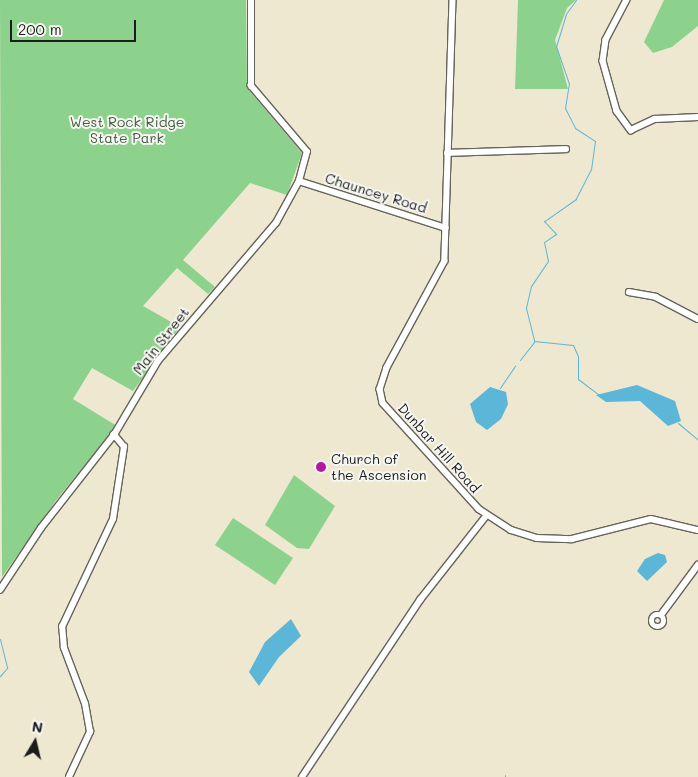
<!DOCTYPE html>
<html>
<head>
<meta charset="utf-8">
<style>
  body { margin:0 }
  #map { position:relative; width:698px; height:777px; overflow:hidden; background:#eee8d0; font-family:Mali,sans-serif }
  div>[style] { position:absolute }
  .green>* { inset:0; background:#8dd28c }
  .water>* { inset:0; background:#5bb6d8 }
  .stream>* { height:1px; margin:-0.5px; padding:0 0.5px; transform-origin:0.5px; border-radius:0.5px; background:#5bb6d8 }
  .roads { filter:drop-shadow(1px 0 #66635b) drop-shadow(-1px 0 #66635b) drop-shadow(0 1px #66635b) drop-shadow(0 -1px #66635b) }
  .minor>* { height:5.5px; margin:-2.75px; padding:0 2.75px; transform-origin:2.75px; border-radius:2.75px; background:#fff }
  .minor>.ring { margin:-2.75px; padding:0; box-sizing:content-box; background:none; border:5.5px solid #fff; border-radius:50% }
  .dots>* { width:14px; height:14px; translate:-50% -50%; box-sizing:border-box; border:2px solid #f6f6f2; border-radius:50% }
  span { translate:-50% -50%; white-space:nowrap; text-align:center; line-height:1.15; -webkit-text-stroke:4px #f6f6f2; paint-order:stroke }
  .park-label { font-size:14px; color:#445c43 }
  .street-label { font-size:14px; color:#1c1c1c }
  .poi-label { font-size:14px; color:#1c1c1c }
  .left { translate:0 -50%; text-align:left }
  .north { position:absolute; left:10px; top:717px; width:50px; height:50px; -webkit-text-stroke:4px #f6f6f2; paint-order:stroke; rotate:9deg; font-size:14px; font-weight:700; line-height:20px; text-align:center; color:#1c1c1c }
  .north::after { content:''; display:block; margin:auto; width:18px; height:22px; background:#1c1c1c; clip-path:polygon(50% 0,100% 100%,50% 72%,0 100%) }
  .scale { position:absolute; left:10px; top:20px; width:126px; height:22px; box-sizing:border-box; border:2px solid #1c1c1c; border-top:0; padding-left:6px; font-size:15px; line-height:18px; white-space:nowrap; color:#1c1c1c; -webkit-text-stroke:4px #f6f6f2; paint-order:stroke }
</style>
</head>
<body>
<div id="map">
  <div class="green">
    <div style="clip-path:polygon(0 0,246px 0,247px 88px,302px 153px,287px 195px,250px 183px,183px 260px,215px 287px,208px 294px,177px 268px,143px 306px,180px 327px,133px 391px,92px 368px,73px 399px,117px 426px,57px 499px,2px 577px)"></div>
    <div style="clip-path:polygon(518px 0,576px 0,567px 8px,555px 40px,568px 89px,515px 89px)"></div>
    <div style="clip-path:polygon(664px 0,698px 0,698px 26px,672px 47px,653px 53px,644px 42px)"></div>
    <div style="clip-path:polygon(294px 475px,335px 506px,309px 549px,297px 548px,265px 525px)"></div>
    <div style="clip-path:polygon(233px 518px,293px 558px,275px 585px,215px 545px)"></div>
  </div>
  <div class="water">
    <div style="clip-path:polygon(637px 385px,675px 401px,681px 421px,668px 426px,640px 401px,606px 402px,596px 395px)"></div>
    <div style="clip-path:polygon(490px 387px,506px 392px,508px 404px,501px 419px,487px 430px,476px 422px,470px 404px)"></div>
    <div style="clip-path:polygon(658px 553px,665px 555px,667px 562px,647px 581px,637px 571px,645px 559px)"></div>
    <div style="clip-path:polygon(291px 619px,301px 636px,279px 657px,259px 686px,249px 672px,265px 642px)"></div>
  </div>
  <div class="stream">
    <div style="left:576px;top:0;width:17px;rotate:126deg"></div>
    <div style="left:566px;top:14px;width:34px;rotate:107deg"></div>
    <div style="left:556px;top:46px;width:39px;rotate:71deg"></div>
    <div style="left:569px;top:83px;width:25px;rotate:99deg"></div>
    <div style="left:565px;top:108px;width:22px;rotate:63deg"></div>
    <div style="left:575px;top:128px;width:24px;rotate:33deg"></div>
    <div style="left:595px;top:141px;width:28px;rotate:98deg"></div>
    <div style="left:591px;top:169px;width:34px;rotate:117deg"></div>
    <div style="left:576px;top:199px;width:39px;rotate:145deg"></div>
    <div style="left:544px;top:221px;width:18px;rotate:47deg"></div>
    <div style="left:556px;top:234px;width:14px;rotate:146deg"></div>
    <div style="left:544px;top:242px;width:19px;rotate:78deg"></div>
    <div style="left:548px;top:261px;width:30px;rotate:124deg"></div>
    <div style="left:531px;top:286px;width:23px;rotate:103deg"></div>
    <div style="left:526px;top:308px;width:34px;rotate:76deg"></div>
    <div style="left:534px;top:341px;width:39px;rotate:6deg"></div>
    <div style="left:573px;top:345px;width:12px;rotate:66deg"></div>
    <div style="left:578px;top:356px;width:23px;rotate:90deg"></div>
    <div style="left:578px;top:379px;width:25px;rotate:37deg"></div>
    <div style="left:520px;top:360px;width:23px;rotate:-52deg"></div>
    <div style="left:500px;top:388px;width:27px;rotate:-56deg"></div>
    <div style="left:678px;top:423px;width:26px;rotate:40deg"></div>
    <div style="left:0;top:639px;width:30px;rotate:76deg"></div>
    <div style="left:7px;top:668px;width:11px;rotate:131deg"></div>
    <div style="left:505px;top:777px;width:2px;rotate:-90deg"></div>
  </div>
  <div class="roads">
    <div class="minor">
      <div style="left:453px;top:0;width:261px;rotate:91.8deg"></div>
      <div style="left:445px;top:261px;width:122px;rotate:118.5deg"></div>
      <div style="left:387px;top:368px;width:22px;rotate:108deg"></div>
      <div style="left:380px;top:389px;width:14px;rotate:78deg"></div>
      <div style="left:383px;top:403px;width:143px;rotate:47.8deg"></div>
      <div style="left:479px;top:509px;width:38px;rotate:33deg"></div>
      <div style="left:511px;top:530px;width:27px;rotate:17deg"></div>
      <div style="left:537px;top:538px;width:35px;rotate:2deg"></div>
      <div style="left:572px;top:539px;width:81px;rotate:-14.2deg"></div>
      <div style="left:651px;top:519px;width:48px;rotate:13.2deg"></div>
      <div style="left:627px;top:0;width:45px;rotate:117.7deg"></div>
      <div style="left:606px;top:40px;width:21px;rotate:98deg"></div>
      <div style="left:603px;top:61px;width:52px;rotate:74.4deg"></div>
      <div style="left:617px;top:111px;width:24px;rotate:54deg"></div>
      <div style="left:631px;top:130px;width:26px;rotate:-25deg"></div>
      <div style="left:655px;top:119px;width:43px;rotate:-2.7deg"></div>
      <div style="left:447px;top:153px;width:119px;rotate:-1.9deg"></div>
      <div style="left:299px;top:181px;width:154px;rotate:17.7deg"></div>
      <div style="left:629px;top:292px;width:27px;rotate:10deg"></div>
      <div style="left:656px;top:297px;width:47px;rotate:27.6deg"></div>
      <div style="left:0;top:590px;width:74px;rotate:-56.5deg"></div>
      <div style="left:41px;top:528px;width:118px;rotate:-51.9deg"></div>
      <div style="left:114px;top:435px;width:86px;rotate:-59.3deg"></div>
      <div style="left:158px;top:361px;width:182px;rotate:-49.5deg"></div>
      <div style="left:276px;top:223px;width:48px;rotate:-61.3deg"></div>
      <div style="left:299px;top:181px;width:30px;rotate:-75deg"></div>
      <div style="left:307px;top:152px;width:87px;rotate:-130.3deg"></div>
      <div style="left:251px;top:86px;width:86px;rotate:-90deg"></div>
      <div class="ring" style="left:652px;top:615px;width:6.5px;height:6.5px"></div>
      <div style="left:661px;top:615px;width:62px;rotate:-53.5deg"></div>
      <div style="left:69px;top:777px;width:50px;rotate:-65deg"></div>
      <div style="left:90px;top:732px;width:28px;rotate:-100deg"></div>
      <div style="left:85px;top:704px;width:60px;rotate:-110.6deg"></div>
      <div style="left:64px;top:648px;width:21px;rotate:-95deg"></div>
      <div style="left:62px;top:627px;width:119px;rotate:-64.7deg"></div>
      <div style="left:113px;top:519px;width:73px;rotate:-81.3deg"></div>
      <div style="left:124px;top:447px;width:16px;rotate:-130deg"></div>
      <div style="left:302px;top:777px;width:213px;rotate:-56.3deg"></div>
      <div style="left:420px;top:600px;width:107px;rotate:-51.8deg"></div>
    </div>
  </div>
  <div class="dots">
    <div style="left:321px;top:467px;background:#b5179e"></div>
  </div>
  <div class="park-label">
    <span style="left:127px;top:130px">West Rock Ridge<br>State Park</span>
  </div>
  <div class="street-label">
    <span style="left:376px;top:193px;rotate:17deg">Chauncey Road</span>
    <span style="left:161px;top:341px;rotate:-52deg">Main Street</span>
    <span style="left:439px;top:448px;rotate:48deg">Dunbar Hill Road</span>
  </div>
  <div class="poi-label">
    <span class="left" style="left:331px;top:467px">Church of<br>the Ascension</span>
  </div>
  <div class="north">N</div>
  <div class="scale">200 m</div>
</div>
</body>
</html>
